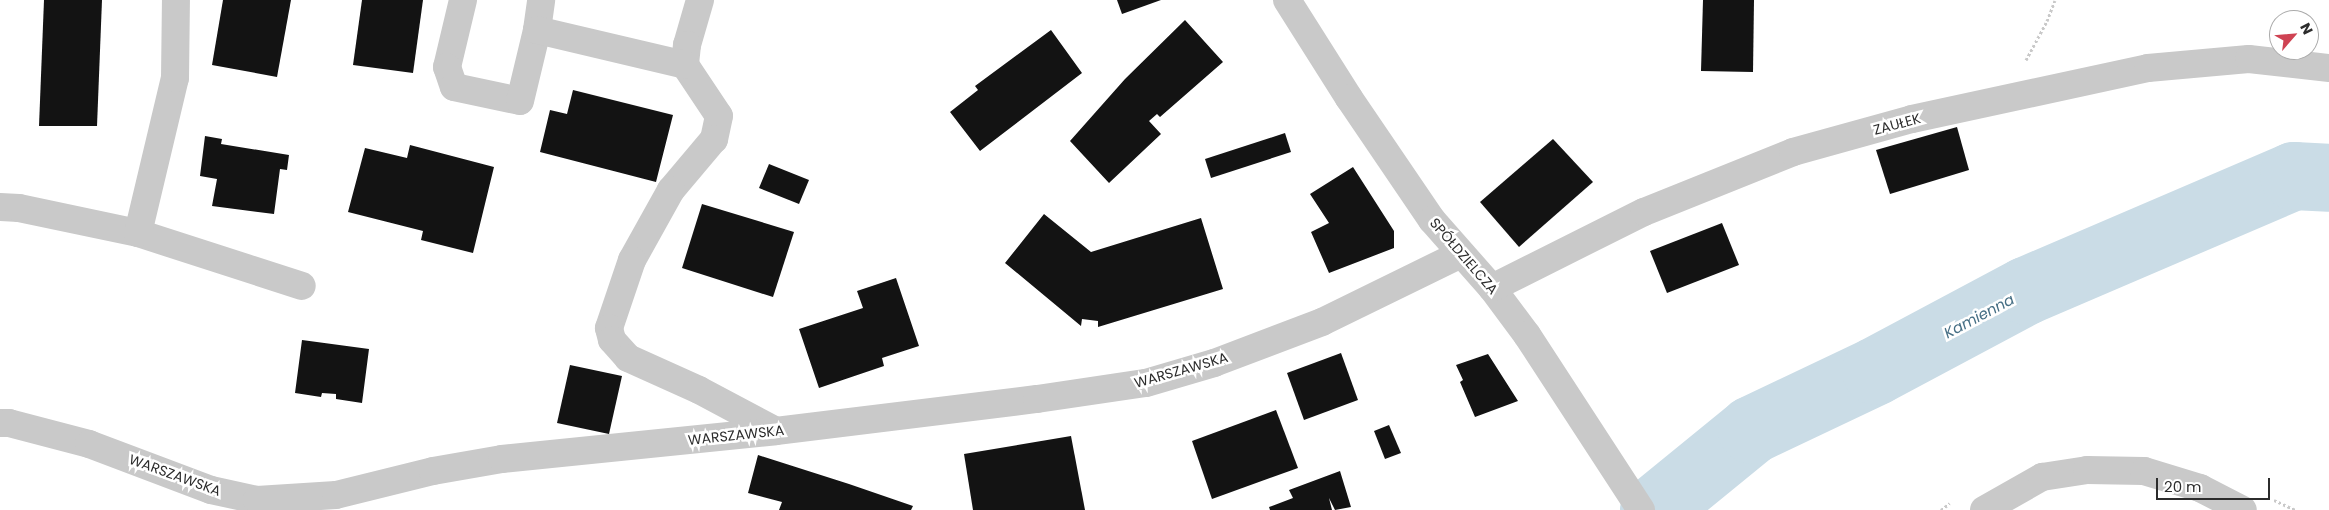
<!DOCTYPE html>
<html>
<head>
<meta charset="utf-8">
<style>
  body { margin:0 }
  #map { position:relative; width:2329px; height:510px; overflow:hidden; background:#fff; font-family:Poppins,sans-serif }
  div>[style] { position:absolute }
  .river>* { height:68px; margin:-34px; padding:0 34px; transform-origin:34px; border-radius:34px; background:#cadce6 }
  .building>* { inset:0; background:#131313 }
  .path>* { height:3px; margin-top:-1.5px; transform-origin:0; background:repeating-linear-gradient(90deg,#c9c9c9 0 2.5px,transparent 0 5px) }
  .minor>* { height:28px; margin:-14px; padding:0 14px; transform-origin:14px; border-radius:14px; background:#c9c9c9 }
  span { translate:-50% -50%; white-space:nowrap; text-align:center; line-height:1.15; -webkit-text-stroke:5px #fff; paint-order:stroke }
  .street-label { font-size:14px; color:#2c2c2c }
  .water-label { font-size:15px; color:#456e84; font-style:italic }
  .north { position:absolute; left:2269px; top:10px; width:50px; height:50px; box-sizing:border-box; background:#fff; border:1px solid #ababab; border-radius:50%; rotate:63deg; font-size:14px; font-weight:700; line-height:20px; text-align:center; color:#2c2c2c }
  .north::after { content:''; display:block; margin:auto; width:18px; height:22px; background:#cf4353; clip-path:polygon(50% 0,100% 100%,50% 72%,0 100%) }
  .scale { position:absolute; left:2156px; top:478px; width:114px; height:22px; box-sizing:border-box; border:2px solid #2c2c2c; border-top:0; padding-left:6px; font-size:15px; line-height:18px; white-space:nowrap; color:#2c2c2c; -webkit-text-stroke:4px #fff; paint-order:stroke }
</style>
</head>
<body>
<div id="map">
  <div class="river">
    <div style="left:1654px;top:510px;width:127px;rotate:-39.2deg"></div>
    <div style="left:1752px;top:430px;width:137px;rotate:-25.4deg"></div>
    <div style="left:1876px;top:371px;width:170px;rotate:-28.1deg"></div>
    <div style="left:2026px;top:291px;width:292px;rotate:-23.2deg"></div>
    <div style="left:2294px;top:176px;width:35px;rotate:3deg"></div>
  </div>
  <div class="building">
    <div style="clip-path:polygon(44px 0,102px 0,97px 126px,39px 126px)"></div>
    <div style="clip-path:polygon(223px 0,291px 0,277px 77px,212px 65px)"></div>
    <div style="clip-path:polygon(362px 0,423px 0,413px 73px,353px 65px)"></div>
    <div style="clip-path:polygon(1117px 0,1161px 0,1122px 14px)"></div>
    <div style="clip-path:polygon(1703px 0,1754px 0,1753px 72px,1701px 71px)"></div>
    <div style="clip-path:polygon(1185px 20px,1223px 62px,1160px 117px,1157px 114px,1149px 121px,1161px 134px,1109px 183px,1070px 141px,1125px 79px)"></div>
    <div style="clip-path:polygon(1051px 30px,1082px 73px,980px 151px,950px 112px,978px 90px,975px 86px)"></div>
    <div style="clip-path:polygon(573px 90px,673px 115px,656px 182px,540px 152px,550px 110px,567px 114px)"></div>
    <div style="clip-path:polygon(1957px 127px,1969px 170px,1890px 194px,1876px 150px)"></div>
    <div style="clip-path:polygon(1285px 133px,1291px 152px,1211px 178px,1205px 159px)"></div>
    <div style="clip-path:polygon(205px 136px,222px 139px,221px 144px,289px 155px,287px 170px,280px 169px,274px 214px,212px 206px,217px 179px,200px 176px)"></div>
    <div style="clip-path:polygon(1553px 139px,1593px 182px,1519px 247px,1480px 202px)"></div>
    <div style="clip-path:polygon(410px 145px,494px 167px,473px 253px,421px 240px,423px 231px,348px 212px,365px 148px,407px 158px)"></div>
    <div style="clip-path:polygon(769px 164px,809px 180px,799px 204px,759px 188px)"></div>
    <div style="clip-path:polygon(1353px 167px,1394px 231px,1394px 248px,1329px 273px,1311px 232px,1329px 223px,1310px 194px)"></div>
    <div style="clip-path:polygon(702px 204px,794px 232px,773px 297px,682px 268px)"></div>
    <div style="clip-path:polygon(1044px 214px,1091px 252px,1201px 218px,1223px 289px,1098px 327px,1098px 321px,1082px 319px,1081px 326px,1005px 263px)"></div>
    <div style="clip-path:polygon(1722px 223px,1739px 265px,1667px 293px,1650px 251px)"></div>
    <div style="clip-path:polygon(896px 278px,919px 346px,882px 358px,884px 366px,819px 388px,799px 329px,863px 308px,857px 291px)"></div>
    <div style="clip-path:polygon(302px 340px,369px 349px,362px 403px,336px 399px,336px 394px,322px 393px,321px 397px,295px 393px)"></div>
    <div style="clip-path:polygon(1341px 353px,1358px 400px,1304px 420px,1287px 373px)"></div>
    <div style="clip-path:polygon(1488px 354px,1518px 401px,1475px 417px,1460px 382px,1463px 380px,1456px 365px)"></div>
    <div style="clip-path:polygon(570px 365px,622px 376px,609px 434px,557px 423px)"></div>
    <div style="clip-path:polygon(1276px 410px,1298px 468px,1212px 499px,1192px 441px)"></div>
    <div style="clip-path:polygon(1389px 425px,1401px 453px,1385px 459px,1374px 431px)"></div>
    <div style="clip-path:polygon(1071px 436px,1085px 510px,973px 510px,964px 454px)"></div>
    <div style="clip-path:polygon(758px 455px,849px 484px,913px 506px,911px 510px,779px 510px,782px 502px,748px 493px)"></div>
    <div style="clip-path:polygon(1340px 471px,1351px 507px,1335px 510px,1329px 498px,1332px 510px,1270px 510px,1269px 507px,1293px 498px,1289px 490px)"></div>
  </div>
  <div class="path">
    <div style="left:2026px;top:60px;width:44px;rotate:-61.7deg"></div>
    <div style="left:2047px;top:21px;width:22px;rotate:-69deg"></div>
    <div style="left:2274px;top:500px;width:23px;rotate:25deg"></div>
    <div style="left:1941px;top:510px;width:11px;rotate:-38deg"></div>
  </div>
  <div class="minor">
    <div style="left:463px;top:0;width:69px;rotate:103.4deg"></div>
    <div style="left:447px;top:67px;width:21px;rotate:71deg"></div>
    <div style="left:454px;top:87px;width:67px;rotate:12deg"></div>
    <div style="left:520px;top:101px;width:73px;rotate:-76.5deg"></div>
    <div style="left:537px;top:30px;width:30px;rotate:-82deg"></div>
    <div style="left:700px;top:0;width:47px;rotate:106.1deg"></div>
    <div style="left:687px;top:45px;width:20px;rotate:96deg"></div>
    <div style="left:685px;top:65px;width:61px;rotate:56.3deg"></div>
    <div style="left:719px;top:116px;width:24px;rotate:102deg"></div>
    <div style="left:714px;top:139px;width:67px;rotate:130.1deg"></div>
    <div style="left:671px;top:190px;width:80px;rotate:119.1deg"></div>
    <div style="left:632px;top:260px;width:72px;rotate:108.7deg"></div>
    <div style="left:609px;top:328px;width:12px;rotate:76deg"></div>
    <div style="left:612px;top:340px;width:24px;rotate:48deg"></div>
    <div style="left:628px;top:358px;width:78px;rotate:24.3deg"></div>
    <div style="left:699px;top:390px;width:87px;rotate:28deg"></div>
    <div style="left:1287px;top:0;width:116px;rotate:57.7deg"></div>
    <div style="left:1349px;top:98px;width:148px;rotate:55.8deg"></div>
    <div style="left:1432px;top:220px;width:91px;rotate:48.6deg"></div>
    <div style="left:1492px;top:288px;width:59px;rotate:53.3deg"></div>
    <div style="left:1527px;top:335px;width:209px;rotate:56.9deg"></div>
    <div style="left:537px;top:30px;width:152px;rotate:13.3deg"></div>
    <div style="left:0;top:207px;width:19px;rotate:3deg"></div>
    <div style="left:19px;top:208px;width:122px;rotate:11.9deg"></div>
    <div style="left:138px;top:233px;width:172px;rotate:17.9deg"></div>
    <div style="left:138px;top:233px;width:159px;rotate:-76.6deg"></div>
    <div style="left:175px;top:78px;width:78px;rotate:-89.3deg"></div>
    <div style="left:1492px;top:288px;width:170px;rotate:-26.6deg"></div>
    <div style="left:1644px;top:212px;width:161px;rotate:-21.9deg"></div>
    <div style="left:1793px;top:152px;width:123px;rotate:-15.5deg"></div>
    <div style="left:1912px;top:119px;width:241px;rotate:-12.2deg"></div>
    <div style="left:2148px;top:68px;width:101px;rotate:-5.1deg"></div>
    <div style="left:2249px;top:59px;width:81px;rotate:6.4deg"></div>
    <div style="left:0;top:423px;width:9px"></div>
    <div style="left:9px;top:423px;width:83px;rotate:14.7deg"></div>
    <div style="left:89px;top:444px;width:130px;rotate:20.7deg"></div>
    <div style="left:211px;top:490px;width:47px;rotate:12.3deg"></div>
    <div style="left:257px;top:500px;width:79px;rotate:-3.6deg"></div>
    <div style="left:336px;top:495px;width:100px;rotate:-13.9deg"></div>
    <div style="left:433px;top:471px;width:70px;rotate:-9.9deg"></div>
    <div style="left:502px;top:459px;width:275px;rotate:-5.8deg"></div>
    <div style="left:776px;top:431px;width:263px;rotate:-7deg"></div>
    <div style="left:1037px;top:399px;width:110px;rotate:-8.4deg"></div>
    <div style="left:1146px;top:383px;width:71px;rotate:-16.4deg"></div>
    <div style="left:1214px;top:363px;width:116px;rotate:-20.8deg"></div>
    <div style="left:1322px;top:322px;width:155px;rotate:-26.1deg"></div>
    <div style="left:1984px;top:510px;width:67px;rotate:-29.6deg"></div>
    <div style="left:2042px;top:477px;width:46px;rotate:-8.8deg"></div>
    <div style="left:2087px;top:470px;width:57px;rotate:1deg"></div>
    <div style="left:2144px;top:471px;width:59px;rotate:16.9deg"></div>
    <div style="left:2200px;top:488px;width:48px;rotate:27.1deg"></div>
  </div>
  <div class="street-label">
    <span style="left:1897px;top:124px;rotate:-15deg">ZAUŁEK</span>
    <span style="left:1464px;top:256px;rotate:49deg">SPÓŁDZIELCZA</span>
    <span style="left:1181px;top:370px;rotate:-16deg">WARSZAWSKA</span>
    <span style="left:736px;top:435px;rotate:-6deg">WARSZAWSKA</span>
    <span style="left:175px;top:475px;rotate:20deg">WARSZAWSKA</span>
  </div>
  <div class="water-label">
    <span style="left:1979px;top:316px;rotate:-28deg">Kamienna</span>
  </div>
  <div class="north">N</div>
  <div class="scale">20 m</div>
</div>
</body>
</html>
